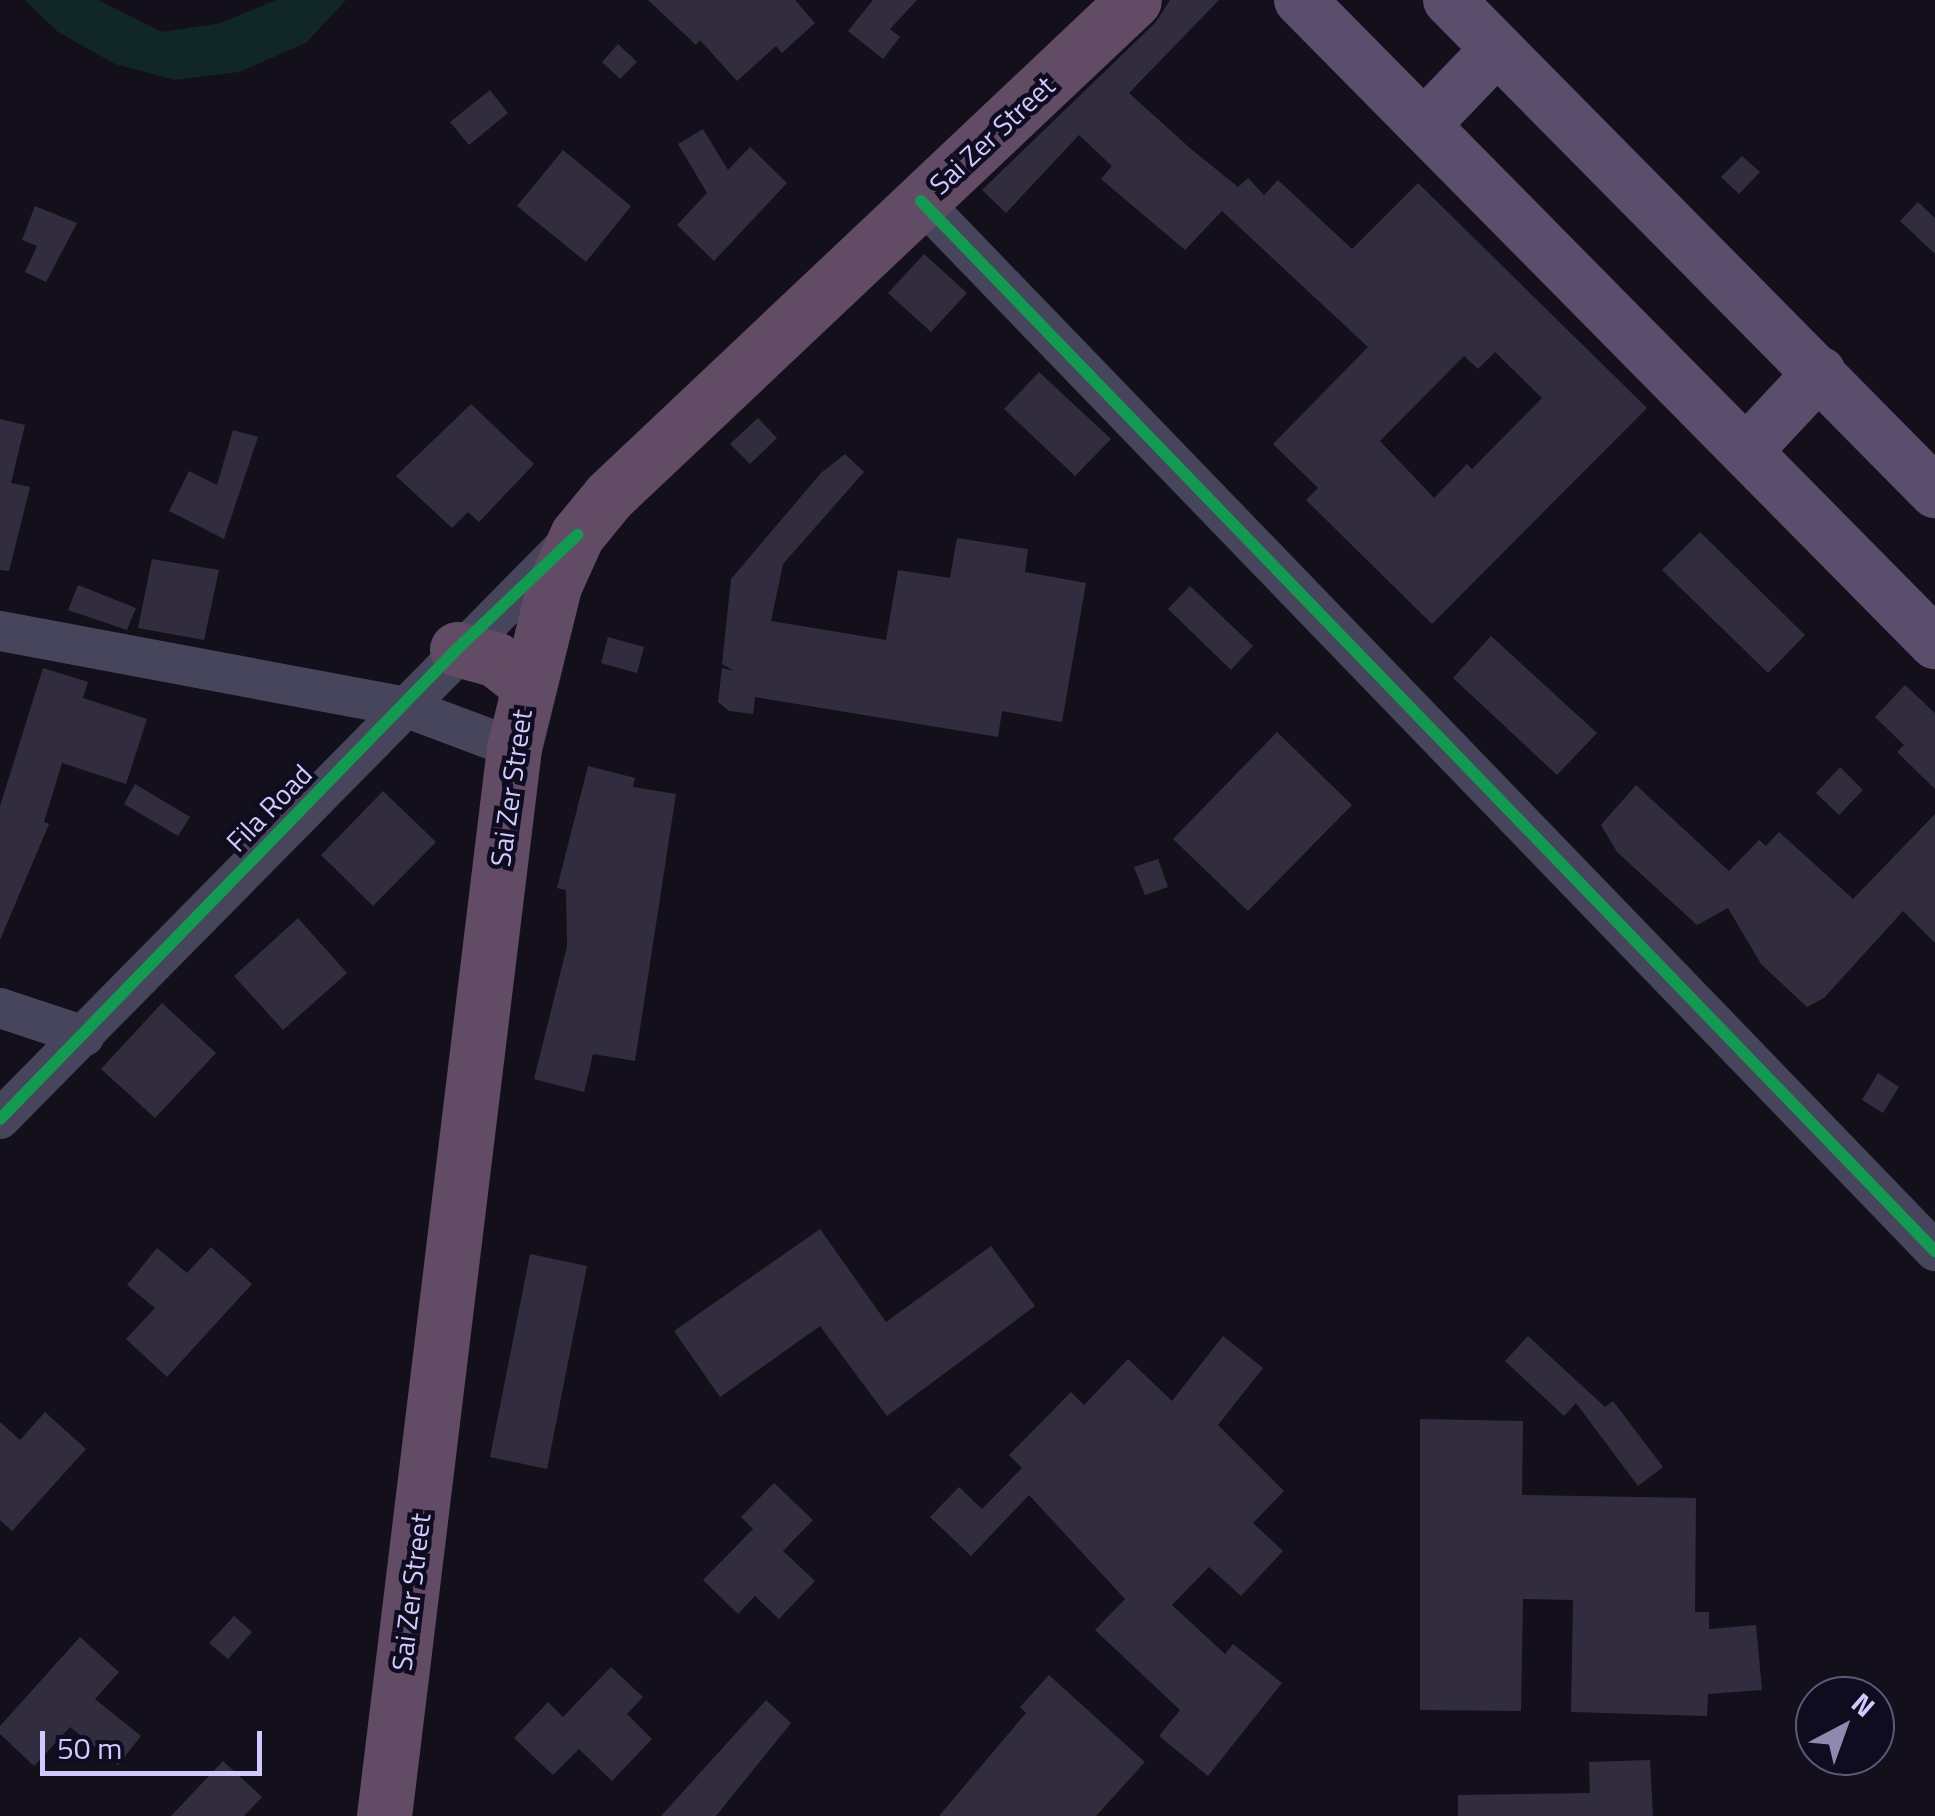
<!DOCTYPE html>
<html>
<head>
<meta charset="utf-8">
<style>
  body { margin:0 }
  #map { position:relative; width:1935px; height:1816px; overflow:hidden; background:#13101b; font-family:"Titillium Web",sans-serif }
  div>[style] { position:absolute }
  .green>* { inset:0; background:#102627 }
  .building>* { inset:0; background:#312d3e }
  .minor>* { height:40px; margin:-20px; padding:0 20px; transform-origin:20px; border-radius:20px; background:#46455c }
  .major>* { height:52px; margin:-26px; padding:0 26px; transform-origin:26px; border-radius:26px; background:#5b4e6d }
  .highway>* { height:55px; margin:-27.5px; padding:0 27.5px; transform-origin:27.5px; border-radius:27.5px; background:#624b64 }
  .cycleway>* { height:12px; margin:-6px; padding:0 6px; transform-origin:6px; border-radius:6px; background:#139951 }
  span { translate:-50% -50%; white-space:nowrap; text-align:center; line-height:1.15; -webkit-text-stroke:9px #100c1f; paint-order:stroke }
  .street-label { font-size:28px; color:#d1caff }
  .north { position:absolute; left:1795px; top:1676px; width:100px; height:100px; box-sizing:border-box; background:#100c1f; border:2px solid #5d5879; border-radius:50%; rotate:41deg; font-size:28px; font-weight:700; line-height:40px; text-align:center; color:#d1caff }
  .north::after { content:''; display:block; margin:auto; width:35px; height:45px; background:#8e89af; clip-path:polygon(50% 0,100% 100%,50% 72%,0 100%) }
  .scale { position:absolute; left:40px; top:1731px; width:222px; height:45px; box-sizing:border-box; border:5px solid #d1caff; border-top:0; padding-left:12px; font-size:30px; line-height:35px; white-space:nowrap; color:#d1caff; -webkit-text-stroke:8px #100c1f; paint-order:stroke }
</style>
</head>
<body>
<div id="map">
  <div class="green">
    <div style="clip-path:polygon(25px 0,98px 0,162px 32px,221px 23px,276px 0,346px 0,306px 43px,239px 72px,175px 80px,115px 64px,58px 32px)"></div>
  </div>
  <div class="building">
    <div style="clip-path:polygon(648px 0,795px 0,815px 23px,782px 53px,776px 46px,737px 81px,700px 40px,696px 45px)"></div>
    <div style="clip-path:polygon(873px 0,917px 0,890px 29px,900px 37px,883px 59px,848px 31px)"></div>
    <div style="clip-path:polygon(evenodd,1170px 0,1219px 0,1129px 93px,1191px 149px,1238px 187px,1248px 178px,1264px 195px,1278px 180px,1352px 249px,1418px 183px,1647px 408px,1432px 624px,1306px 500px,1318px 488px,1273px 444px,1368px 347px,1222px 211px,1185px 250px,1101px 179px,1112px 166px,1079px 135px,1006px 213px,982px 190px,1155px 23px,1170px 0,1495px 352px,1542px 398px,1472px 469px,1467px 464px,1434px 498px,1380px 441px,1464px 356px,1478px 369px,1495px 352px)"></div>
    <div style="clip-path:polygon(618px 44px,637px 62px,620px 79px,602px 62px)"></div>
    <div style="clip-path:polygon(490px 90px,508px 113px,469px 145px,450px 122px)"></div>
    <div style="clip-path:polygon(703px 129px,728px 170px,750px 147px,787px 183px,714px 261px,677px 225px,707px 193px,678px 144px)"></div>
    <div style="clip-path:polygon(563px 150px,631px 206px,586px 262px,517px 206px)"></div>
    <div style="clip-path:polygon(1742px 156px,1760px 172px,1739px 194px,1721px 177px)"></div>
    <div style="clip-path:polygon(1918px 202px,1935px 218px,1935px 254px,1900px 221px)"></div>
    <div style="clip-path:polygon(35px 206px,77px 223px,46px 282px,25px 272px,37px 246px,22px 240px)"></div>
    <div style="clip-path:polygon(924px 254px,967px 293px,931px 332px,888px 293px)"></div>
    <div style="clip-path:polygon(1039px 372px,1111px 439px,1075px 476px,1004px 409px)"></div>
    <div style="clip-path:polygon(471px 404px,534px 464px,479px 522px,468px 512px,452px 528px,396px 476px)"></div>
    <div style="clip-path:polygon(758px 418px,777px 438px,750px 464px,730px 444px)"></div>
    <div style="clip-path:polygon(0 419px,25px 425px,11px 483px,30px 487px,9px 571px,0 570px)"></div>
    <div style="clip-path:polygon(233px 430px,258px 437px,224px 539px,169px 511px,189px 471px,217px 485px)"></div>
    <div style="clip-path:polygon(845px 454px,864px 472px,783px 564px,771px 621px,886px 640px,898px 570px,950px 578px,957px 538px,1028px 549px,1025px 572px,1086px 583px,1062px 722px,1002px 711px,998px 737px,755px 697px,753px 714px,729px 711px,718px 702px,722px 668px,734px 671px,722px 664px,731px 579px,821px 473px)"></div>
    <div style="clip-path:polygon(1700px 532px,1805px 635px,1768px 673px,1662px 570px)"></div>
    <div style="clip-path:polygon(152px 559px,219px 570px,204px 640px,138px 628px)"></div>
    <div style="clip-path:polygon(78px 585px,136px 608px,127px 630px,68px 610px)"></div>
    <div style="clip-path:polygon(1190px 586px,1253px 646px,1231px 670px,1168px 609px)"></div>
    <div style="clip-path:polygon(1491px 636px,1597px 733px,1557px 775px,1453px 678px)"></div>
    <div style="clip-path:polygon(608px 637px,644px 647px,637px 673px,601px 663px)"></div>
    <div style="clip-path:polygon(43px 668px,88px 682px,83px 698px,147px 719px,126px 784px,62px 763px,44px 822px,49px 824px,0 940px,0 806px)"></div>
    <div style="clip-path:polygon(1905px 685px,1935px 713px,1935px 789px,1897px 752px,1904px 745px,1875px 717px)"></div>
    <div style="clip-path:polygon(1277px 732px,1352px 805px,1248px 911px,1173px 839px)"></div>
    <div style="clip-path:polygon(588px 766px,635px 778px,633px 787px,676px 794px,635px 1061px,593px 1054px,584px 1092px,534px 1079px,567px 946px,566px 890px,557px 888px)"></div>
    <div style="clip-path:polygon(1840px 767px,1863px 790px,1839px 815px,1816px 793px)"></div>
    <div style="clip-path:polygon(135px 784px,190px 817px,178px 836px,124px 804px)"></div>
    <div style="clip-path:polygon(1636px 785px,1729px 871px,1759px 840px,1766px 846px,1779px 832px,1853px 899px,1935px 814px,1935px 943px,1903px 911px,1824px 998px,1807px 1007px,1761px 964px,1728px 908px,1697px 925px,1617px 852px,1601px 825px)"></div>
    <div style="clip-path:polygon(383px 791px,436px 842px,373px 906px,321px 855px)"></div>
    <div style="clip-path:polygon(1158px 859px,1168px 887px,1145px 895px,1134px 867px)"></div>
    <div style="clip-path:polygon(298px 918px,347px 973px,283px 1030px,234px 976px)"></div>
    <div style="clip-path:polygon(162px 1003px,216px 1053px,155px 1118px,101px 1069px)"></div>
    <div style="clip-path:polygon(1878px 1073px,1899px 1087px,1883px 1113px,1862px 1100px)"></div>
    <div style="clip-path:polygon(820px 1229px,886px 1322px,991px 1246px,1035px 1306px,887px 1416px,820px 1326px,720px 1397px,674px 1331px)"></div>
    <div style="clip-path:polygon(211px 1247px,252px 1284px,167px 1377px,126px 1339px,155px 1308px,127px 1285px,157px 1248px,187px 1273px)"></div>
    <div style="clip-path:polygon(530px 1254px,587px 1266px,547px 1469px,490px 1457px)"></div>
    <div style="clip-path:polygon(1223px 1336px,1263px 1368px,1218px 1425px,1284px 1491px,1253px 1523px,1283px 1551px,1241px 1596px,1209px 1567px,1172px 1605px,1225px 1654px,1233px 1644px,1282px 1683px,1208px 1776px,1159px 1736px,1180px 1710px,1095px 1630px,1125px 1599px,1029px 1495px,971px 1556px,930px 1517px,959px 1487px,982px 1509px,1022px 1468px,1009px 1455px,1071px 1392px,1084px 1405px,1128px 1359px,1172px 1401px)"></div>
    <div style="clip-path:polygon(1528px 1336px,1605px 1407px,1613px 1401px,1663px 1467px,1638px 1486px,1576px 1403px,1564px 1416px,1505px 1361px)"></div>
    <div style="clip-path:polygon(45px 1412px,86px 1449px,12px 1531px,0 1520px,0 1422px,20px 1440px)"></div>
    <div style="clip-path:polygon(1420px 1419px,1523px 1421px,1522px 1495px,1696px 1498px,1695px 1612px,1709px 1612px,1709px 1629px,1756px 1625px,1762px 1690px,1708px 1694px,1707px 1716px,1571px 1712px,1573px 1600px,1523px 1599px,1521px 1711px,1420px 1710px)"></div>
    <div style="clip-path:polygon(774px 1483px,813px 1520px,783px 1551px,815px 1581px,779px 1619px,755px 1596px,738px 1614px,703px 1580px,753px 1529px,741px 1517px)"></div>
    <div style="clip-path:polygon(234px 1616px,252px 1632px,228px 1659px,209px 1643px)"></div>
    <div style="clip-path:polygon(80px 1637px,119px 1672px,95px 1699px,141px 1736px,118px 1765px,70px 1727px,34px 1766px,0 1734px,0 1726px)"></div>
    <div style="clip-path:polygon(611px 1667px,643px 1697px,627px 1714px,652px 1739px,612px 1781px,579px 1749px,553px 1775px,514px 1738px,548px 1702px,563px 1717px)"></div>
    <div style="clip-path:polygon(1049px 1675px,1145px 1762px,1096px 1816px,939px 1816px,1026px 1713px,1020px 1707px)"></div>
    <div style="clip-path:polygon(766px 1700px,791px 1723px,716px 1816px,661px 1816px)"></div>
    <div style="clip-path:polygon(1650px 1760px,1653px 1816px,1458px 1816px,1458px 1795px,1590px 1793px,1589px 1762px)"></div>
    <div style="clip-path:polygon(223px 1761px,262px 1797px,244px 1816px,171px 1816px)"></div>
  </div>
  <div class="minor">
    <div style="left:921px;top:201px;width:1460px;rotate:46deg"></div>
    <div style="left:0;top:631px;width:409px;rotate:10.6deg"></div>
    <div style="left:402px;top:706px;width:120px;rotate:20.6deg"></div>
    <div style="left:0;top:1008px;width:89px;rotate:18.4deg"></div>
    <div style="left:0;top:1119px;width:802px;rotate:-45.4deg"></div>
  </div>
  <div class="major">
    <div style="left:1300px;top:0;width:904px;rotate:45.36deg"></div>
    <div style="left:1449px;top:0;width:692px;rotate:45.35deg"></div>
    <div style="left:1425px;top:124px;width:104px;rotate:-46.2deg"></div>
    <div style="left:1748px;top:449px;width:105px;rotate:-46.9deg"></div>
  </div>
  <div class="highway">
    <div style="left:457px;top:649px;width:39px;rotate:15deg"></div>
    <div style="left:495px;top:659px;width:39px;rotate:38deg"></div>
    <div style="left:384px;top:1816px;width:1076px;rotate:-83.06deg"></div>
    <div style="left:514px;top:748px;width:167px;rotate:-76.1deg"></div>
    <div style="left:554px;top:586px;width:56px;rotate:-65.7deg"></div>
    <div style="left:577px;top:535px;width:50px;rotate:-50.6deg"></div>
    <div style="left:609px;top:496px;width:722px;rotate:-43.37deg"></div>
  </div>
  <div class="cycleway">
    <div style="left:921px;top:201px;width:1460px;rotate:46deg"></div>
    <div style="left:0;top:1119px;width:656px;rotate:-45.8deg"></div>
    <div style="left:457px;top:649px;width:166px;rotate:-43.5deg"></div>
  </div>
  <div class="street-label">
    <span style="left:992px;top:135px;rotate:-43deg">Sai Zer Street</span>
    <span style="left:511px;top:788px;rotate:-82deg">Sai Zer Street</span>
    <span style="left:269px;top:808px;rotate:-46deg">Fila Road</span>
    <span style="left:411px;top:1592px;rotate:-83deg">Sai Zer Street</span>
  </div>
  <div class="north">N</div>
  <div class="scale">50 m</div>
</div>
</body>
</html>
